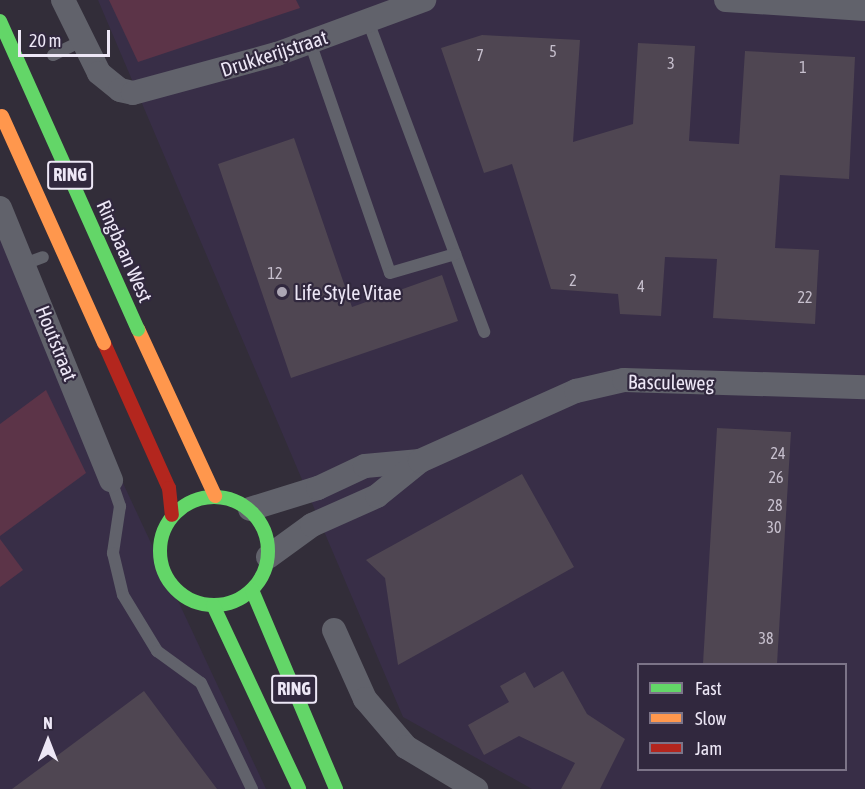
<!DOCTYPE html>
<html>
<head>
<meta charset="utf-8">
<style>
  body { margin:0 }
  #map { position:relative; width:865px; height:789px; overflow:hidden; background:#322d39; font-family:"Asap Condensed",sans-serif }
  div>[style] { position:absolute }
  .built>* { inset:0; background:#382e47 }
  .green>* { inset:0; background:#5c3448 }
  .building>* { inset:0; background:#4f4652 }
  .lane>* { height:12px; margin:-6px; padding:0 6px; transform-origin:6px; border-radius:6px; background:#61626b }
  .street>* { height:24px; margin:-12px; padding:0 12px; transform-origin:12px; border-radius:12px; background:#61626b }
  .fast>* { height:14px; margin:-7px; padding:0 7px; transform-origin:7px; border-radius:7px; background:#63d668 }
  .fast>.ring { margin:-7px; padding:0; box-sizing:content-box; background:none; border:14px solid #63d668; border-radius:50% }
  .slow>* { height:14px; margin:-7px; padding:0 7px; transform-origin:7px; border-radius:7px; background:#ff974d }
  .jam>* { height:14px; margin:-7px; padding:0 7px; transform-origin:7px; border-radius:7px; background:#b3261e }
  .fast-bridge>* { height:14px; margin:-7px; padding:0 7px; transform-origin:7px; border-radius:7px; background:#63d668 }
  .slow-bridge>* { height:14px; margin:-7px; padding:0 7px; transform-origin:7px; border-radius:7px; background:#ff974d }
  .dots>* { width:16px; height:16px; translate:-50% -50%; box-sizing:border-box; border:3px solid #31283e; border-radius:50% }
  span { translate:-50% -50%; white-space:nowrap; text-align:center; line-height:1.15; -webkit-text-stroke:4.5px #31283e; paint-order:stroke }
  .number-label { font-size:16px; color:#c6bfcd }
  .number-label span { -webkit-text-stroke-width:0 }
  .shield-label span { padding:2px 4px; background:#31283e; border:2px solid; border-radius:4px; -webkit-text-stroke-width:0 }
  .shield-label { font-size:18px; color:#ede7f6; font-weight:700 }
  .street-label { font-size:20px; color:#ede7f6 }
  .poi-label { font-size:20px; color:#ede7f6 }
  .left { translate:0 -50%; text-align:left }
  .legend { position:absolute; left:637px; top:663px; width:210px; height:108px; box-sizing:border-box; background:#31283e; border:2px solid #7c7488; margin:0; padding:8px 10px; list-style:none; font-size:18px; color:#ede7f6 }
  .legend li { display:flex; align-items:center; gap:12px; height:30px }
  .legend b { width:30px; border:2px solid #7c7488 }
  .north { position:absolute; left:18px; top:711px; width:60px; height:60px; -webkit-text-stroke:4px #31283e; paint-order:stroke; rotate:0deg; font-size:16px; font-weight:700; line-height:24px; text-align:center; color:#ede7f6 }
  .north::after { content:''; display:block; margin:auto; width:21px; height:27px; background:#ede7f6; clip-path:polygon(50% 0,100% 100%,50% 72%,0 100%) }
  .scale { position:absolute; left:18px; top:30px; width:92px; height:27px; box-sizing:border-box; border:3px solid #ede7f6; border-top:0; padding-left:8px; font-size:18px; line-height:21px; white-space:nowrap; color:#ede7f6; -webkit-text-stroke:4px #31283e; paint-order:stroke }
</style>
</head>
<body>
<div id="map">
  <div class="built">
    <div style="clip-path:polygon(evenodd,98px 0,865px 0,865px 789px,532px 789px,403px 717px,98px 0,638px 664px,846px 664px,846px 770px,638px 770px,638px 664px)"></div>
    <div style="clip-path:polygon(0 220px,266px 789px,0 789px)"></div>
  </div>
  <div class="green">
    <div style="clip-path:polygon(109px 0,296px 0,300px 8px,138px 62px)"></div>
    <div style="clip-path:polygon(46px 390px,86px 473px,0 536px,0 424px)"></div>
    <div style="clip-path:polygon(0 539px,23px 570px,0 587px)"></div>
  </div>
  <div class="building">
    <div style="clip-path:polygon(482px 35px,580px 40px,573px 142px,633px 124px,638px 43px,695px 46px,689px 141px,739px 144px,745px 51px,855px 57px,849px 179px,780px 175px,775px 248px,819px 250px,815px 324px,713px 318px,717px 259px,665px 257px,661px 316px,620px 314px,618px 294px,551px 289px,512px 164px,484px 173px,441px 48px)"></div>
    <div style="clip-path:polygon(294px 138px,352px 307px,442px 275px,458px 321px,291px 378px,218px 164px)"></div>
    <div style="clip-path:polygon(717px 428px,791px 432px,777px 664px,703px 664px)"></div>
    <div style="clip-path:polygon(522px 474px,574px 567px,398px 665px,385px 578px,366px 560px)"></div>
    <div style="clip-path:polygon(563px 671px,587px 714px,625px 739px,600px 789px,561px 789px,575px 763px,519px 736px,484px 755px,468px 725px,509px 702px,500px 686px,525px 672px,534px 688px)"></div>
    <div style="clip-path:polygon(144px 691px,217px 789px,12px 789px,58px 755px)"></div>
  </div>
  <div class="lane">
    <div style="left:368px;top:21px;width:332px;rotate:69.5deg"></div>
    <div style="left:310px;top:42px;width:244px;rotate:70.9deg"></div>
    <div style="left:390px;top:273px;width:68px;rotate:-16.3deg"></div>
    <div style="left:53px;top:55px;width:32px;rotate:-26deg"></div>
    <div style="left:24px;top:264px;width:20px;rotate:-20deg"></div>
    <div style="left:111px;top:480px;width:28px;rotate:71deg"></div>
    <div style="left:120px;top:506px;width:48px;rotate:98.5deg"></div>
    <div style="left:113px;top:553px;width:43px;rotate:76.6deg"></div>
    <div style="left:123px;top:595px;width:66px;rotate:58.7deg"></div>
    <div style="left:157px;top:651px;width:54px;rotate:36deg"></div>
    <div style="left:201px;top:683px;width:118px;rotate:64.3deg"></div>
  </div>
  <div class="street">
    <div style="left:63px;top:0;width:81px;rotate:63.7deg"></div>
    <div style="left:99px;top:73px;width:27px;rotate:39deg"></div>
    <div style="left:120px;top:90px;width:13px;rotate:13deg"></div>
    <div style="left:133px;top:93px;width:149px;rotate:-15.2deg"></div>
    <div style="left:277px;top:54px;width:157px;rotate:-20.2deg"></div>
    <div style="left:726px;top:0;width:139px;rotate:3.7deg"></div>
    <div style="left:0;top:208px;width:294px;rotate:67.8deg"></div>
    <div style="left:250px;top:509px;width:71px;rotate:-17.2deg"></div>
    <div style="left:318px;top:488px;width:52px;rotate:-25.1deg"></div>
    <div style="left:365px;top:466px;width:55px;rotate:-5.2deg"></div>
    <div style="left:268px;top:557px;width:54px;rotate:-36deg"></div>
    <div style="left:312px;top:525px;width:71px;rotate:-24deg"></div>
    <div style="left:377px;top:496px;width:55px;rotate:-39.1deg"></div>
    <div style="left:420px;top:461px;width:171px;rotate:-24.2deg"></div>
    <div style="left:576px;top:391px;width:49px;rotate:-12.9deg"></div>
    <div style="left:624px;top:380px;width:241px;rotate:1.7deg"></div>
    <div style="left:334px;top:630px;width:76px;rotate:65.8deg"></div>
    <div style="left:365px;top:699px;width:63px;rotate:49.5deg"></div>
    <div style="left:406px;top:747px;width:82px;rotate:31deg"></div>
  </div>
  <div class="fast">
    <div class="ring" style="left:160px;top:497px;width:94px;height:94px"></div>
    <div style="left:252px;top:590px;width:216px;rotate:67.1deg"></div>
    <div style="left:213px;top:605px;width:203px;rotate:64.9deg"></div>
  </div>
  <div class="slow">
    <div style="left:138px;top:329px;width:184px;rotate:65.2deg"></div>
  </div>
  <div class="jam">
    <div style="left:104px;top:343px;width:159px;rotate:65.9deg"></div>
    <div style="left:169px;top:488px;width:27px;rotate:84deg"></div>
  </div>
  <div class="fast-bridge">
    <div style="left:0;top:21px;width:338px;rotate:65.9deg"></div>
  </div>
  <div class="slow-bridge">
    <div style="left:2px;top:116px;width:249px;rotate:65.8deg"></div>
  </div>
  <div class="dots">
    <div style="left:282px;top:292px;background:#aca6b4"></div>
  </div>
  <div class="number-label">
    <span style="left:553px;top:51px">5</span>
    <span style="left:480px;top:55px">7</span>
    <span style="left:671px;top:63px">3</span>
    <span style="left:803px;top:67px">1</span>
    <span style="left:275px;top:273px">12</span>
    <span style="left:573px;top:280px">2</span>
    <span style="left:641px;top:286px">4</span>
    <span style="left:805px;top:297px">22</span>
    <span style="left:778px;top:453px">24</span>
    <span style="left:776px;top:477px">26</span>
    <span style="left:775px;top:505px">28</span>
    <span style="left:774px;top:527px">30</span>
    <span style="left:766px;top:638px">38</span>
  </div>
  <div class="shield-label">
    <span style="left:70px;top:175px">RING</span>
    <span style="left:294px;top:689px">RING</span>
  </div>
  <div class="street-label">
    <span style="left:274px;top:53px;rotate:-18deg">Drukkerijstraat</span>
    <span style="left:125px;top:251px;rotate:66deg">Ringbaan West</span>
    <span style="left:57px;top:343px;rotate:68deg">Houtstraat</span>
    <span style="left:671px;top:382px;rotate:1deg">Basculeweg</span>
  </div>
  <div class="poi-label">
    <span class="left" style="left:294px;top:292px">Life Style Vitae</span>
  </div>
  <ul class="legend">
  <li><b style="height:8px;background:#63d668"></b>Fast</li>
  <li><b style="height:8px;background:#ff974d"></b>Slow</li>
  <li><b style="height:8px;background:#b3261e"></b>Jam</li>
  </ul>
  <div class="north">N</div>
  <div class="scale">20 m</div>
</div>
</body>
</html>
